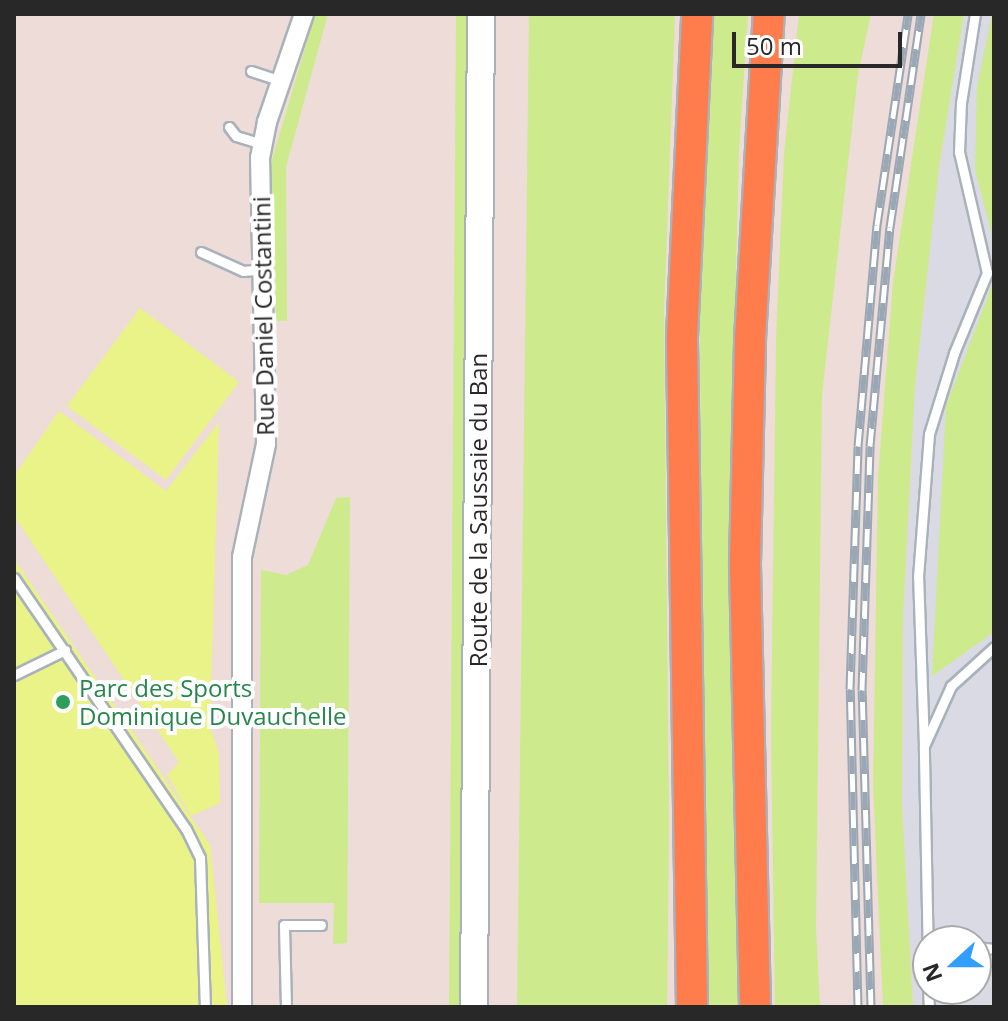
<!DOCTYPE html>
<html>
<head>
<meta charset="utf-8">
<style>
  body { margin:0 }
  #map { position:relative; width:1008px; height:1021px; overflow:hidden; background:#eddcd8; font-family:"Open Sans",sans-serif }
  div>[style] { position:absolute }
  .industrial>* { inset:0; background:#dadae4 }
  .green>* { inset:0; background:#cdea8d }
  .pitch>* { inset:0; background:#eaf388 }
  .roads { filter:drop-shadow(2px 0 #a9b2ba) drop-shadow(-2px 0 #a9b2ba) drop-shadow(0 2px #a9b2ba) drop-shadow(0 -2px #a9b2ba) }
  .service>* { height:9px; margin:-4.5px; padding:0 4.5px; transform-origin:4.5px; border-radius:4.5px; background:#fff }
  .minor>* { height:18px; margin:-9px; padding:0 9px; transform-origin:9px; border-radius:9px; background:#fff }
  .secondary>* { height:26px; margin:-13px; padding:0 13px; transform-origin:13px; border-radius:13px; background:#fff }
  .trunk>* { height:30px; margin:-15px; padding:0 15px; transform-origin:15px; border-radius:15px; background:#ff7c4d }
  .rail>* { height:9px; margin-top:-4.5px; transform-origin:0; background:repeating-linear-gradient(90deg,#fff 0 18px,#9aa7b5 0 36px); box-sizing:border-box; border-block:2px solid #9aa7b5 }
  .dots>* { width:22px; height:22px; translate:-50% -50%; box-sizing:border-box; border:4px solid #fff; border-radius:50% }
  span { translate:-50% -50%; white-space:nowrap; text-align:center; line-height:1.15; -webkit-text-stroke:8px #fff; paint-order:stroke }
  .street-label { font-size:24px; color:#282828 }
  .leisure-label { font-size:24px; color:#27864d }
  .left { translate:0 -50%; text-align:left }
  .frame { position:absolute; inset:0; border:16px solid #282828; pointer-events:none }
  .north { position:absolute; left:912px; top:925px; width:80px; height:80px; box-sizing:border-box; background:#fff; border:2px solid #a9a9a9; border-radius:50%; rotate:249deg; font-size:22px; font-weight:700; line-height:32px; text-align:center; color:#282828 }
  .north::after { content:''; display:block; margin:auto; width:28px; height:36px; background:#329fff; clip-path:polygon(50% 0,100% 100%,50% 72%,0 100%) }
  .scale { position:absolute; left:732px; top:32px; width:170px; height:36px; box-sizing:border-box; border:4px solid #282828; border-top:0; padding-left:10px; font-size:24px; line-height:28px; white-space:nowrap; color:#282828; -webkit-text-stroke:6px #fff; paint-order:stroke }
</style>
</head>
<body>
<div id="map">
  <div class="industrial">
    <div style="clip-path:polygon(evenodd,964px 14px,994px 14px,994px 1007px,913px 1007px,902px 803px,903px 618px,915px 386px,939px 167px,964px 14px,928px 941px,976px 941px,976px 989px,928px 989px,928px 941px)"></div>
  </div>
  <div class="green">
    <div style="clip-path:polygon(315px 14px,328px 14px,286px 167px,287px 321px,276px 321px,271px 163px)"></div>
    <div style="clip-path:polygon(456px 14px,469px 14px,463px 959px,461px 1007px,449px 1007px)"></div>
    <div style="clip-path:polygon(529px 14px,675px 14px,664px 313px,669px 826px,667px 1007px,517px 1007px)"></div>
    <div style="clip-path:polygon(708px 14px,748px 14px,739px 150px,733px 391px,738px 567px,738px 1007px,704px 1007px,699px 189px)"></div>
    <div style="clip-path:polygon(799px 14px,871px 14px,858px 74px,822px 395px,816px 929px,820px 1007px,775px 1007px,771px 735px,776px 340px,784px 153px)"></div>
    <div style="clip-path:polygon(934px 14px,964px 14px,939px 167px,915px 386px,903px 618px,902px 803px,913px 1007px,883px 1007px,873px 786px,878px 477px,893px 282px)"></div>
    <div style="clip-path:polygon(992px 14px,994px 14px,994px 243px,975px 170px,977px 87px)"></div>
    <div style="clip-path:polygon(994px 280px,994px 632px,932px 676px,946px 406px)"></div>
    <div style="clip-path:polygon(350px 497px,347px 943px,333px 944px,334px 903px,259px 903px,261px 570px,286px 575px,308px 565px,336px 498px)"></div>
  </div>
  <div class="pitch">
    <div style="clip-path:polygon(140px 308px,239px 382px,166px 480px,67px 406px)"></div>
    <div style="clip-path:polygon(59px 411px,166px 491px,219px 422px,210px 726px,219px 754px,220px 803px,191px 816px,167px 775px,179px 762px,14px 516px,14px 476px)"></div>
    <div style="clip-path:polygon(14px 559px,210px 845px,227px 1007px,14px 1007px)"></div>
  </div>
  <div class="roads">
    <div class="service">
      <div style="left:251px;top:71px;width:33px;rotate:18deg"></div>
      <div style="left:229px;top:127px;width:11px;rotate:52deg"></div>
      <div style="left:236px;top:136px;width:27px;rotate:17deg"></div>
      <div style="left:201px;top:252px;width:46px;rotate:24.3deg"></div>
      <div style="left:243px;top:271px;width:21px;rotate:-5deg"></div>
      <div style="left:14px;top:578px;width:304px;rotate:55.6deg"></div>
      <div style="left:186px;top:829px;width:32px;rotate:64deg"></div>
      <div style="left:200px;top:858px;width:149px;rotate:88.1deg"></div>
      <div style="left:14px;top:675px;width:57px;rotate:-26.1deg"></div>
      <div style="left:924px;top:746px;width:169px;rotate:-92deg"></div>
      <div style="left:918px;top:577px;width:143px;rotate:-85.6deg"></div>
      <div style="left:929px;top:434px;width:85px;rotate:-72.8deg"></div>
      <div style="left:954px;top:353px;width:87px;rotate:-67.6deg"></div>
      <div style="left:987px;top:273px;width:124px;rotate:-103deg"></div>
      <div style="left:959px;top:152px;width:49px;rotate:-87.7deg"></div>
      <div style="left:961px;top:103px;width:90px;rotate:-81.1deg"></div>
      <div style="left:976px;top:947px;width:18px;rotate:6deg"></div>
      <div style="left:928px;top:963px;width:217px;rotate:-91.1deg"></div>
      <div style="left:924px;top:746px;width:66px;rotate:-65.8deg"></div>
      <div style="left:951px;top:686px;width:58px;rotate:-42.2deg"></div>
      <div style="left:928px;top:989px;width:18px;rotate:87deg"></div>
      <div style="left:286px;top:1007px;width:82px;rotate:-91.4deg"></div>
      <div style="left:284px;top:925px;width:37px"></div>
    </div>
    <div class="minor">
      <div style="left:242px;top:1007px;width:450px;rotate:-90deg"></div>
      <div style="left:242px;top:557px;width:116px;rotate:-78deg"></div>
      <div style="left:266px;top:444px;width:286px;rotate:-91.2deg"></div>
      <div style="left:260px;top:158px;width:37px;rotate:-79deg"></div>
      <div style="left:267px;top:122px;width:114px;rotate:-71.1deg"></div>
    </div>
    <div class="secondary">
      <div style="left:474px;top:1007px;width:993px;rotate:-89.6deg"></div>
    </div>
    <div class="trunk">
      <div style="left:692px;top:1007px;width:670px;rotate:-90.86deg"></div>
      <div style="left:682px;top:337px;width:323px;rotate:-87.3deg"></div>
      <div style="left:755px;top:1007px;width:444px;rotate:-91.3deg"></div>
      <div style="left:745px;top:563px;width:224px;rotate:-88.7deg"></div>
      <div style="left:750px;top:339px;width:326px;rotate:-86.7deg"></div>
    </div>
  </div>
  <div class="rail">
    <div style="left:858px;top:1007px;width:318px;rotate:-91.4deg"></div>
    <div style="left:850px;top:689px;width:243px;rotate:-88.1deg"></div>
    <div style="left:858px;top:446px;width:222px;rotate:-85.1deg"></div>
    <div style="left:877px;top:225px;width:213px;rotate:-81.6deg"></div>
    <div style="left:871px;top:1007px;width:317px;rotate:-91.6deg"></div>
    <div style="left:862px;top:690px;width:244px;rotate:-88.1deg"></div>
    <div style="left:870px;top:446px;width:220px;rotate:-84.8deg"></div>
    <div style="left:890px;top:227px;width:215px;rotate:-81.7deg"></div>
  </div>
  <div class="dots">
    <div style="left:63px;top:702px;background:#2e9e5b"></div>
  </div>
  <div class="street-label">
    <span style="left:263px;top:316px;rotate:-91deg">Rue Daniel Costantini</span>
    <span style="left:478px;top:510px;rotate:-90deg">Route de la Saussaie du Ban</span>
  </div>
  <div class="leisure-label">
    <span class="left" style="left:79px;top:702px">Parc des Sports<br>Dominique Duvauchelle</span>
  </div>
  <div class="frame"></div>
  <div class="north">N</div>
  <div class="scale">50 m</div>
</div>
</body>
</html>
